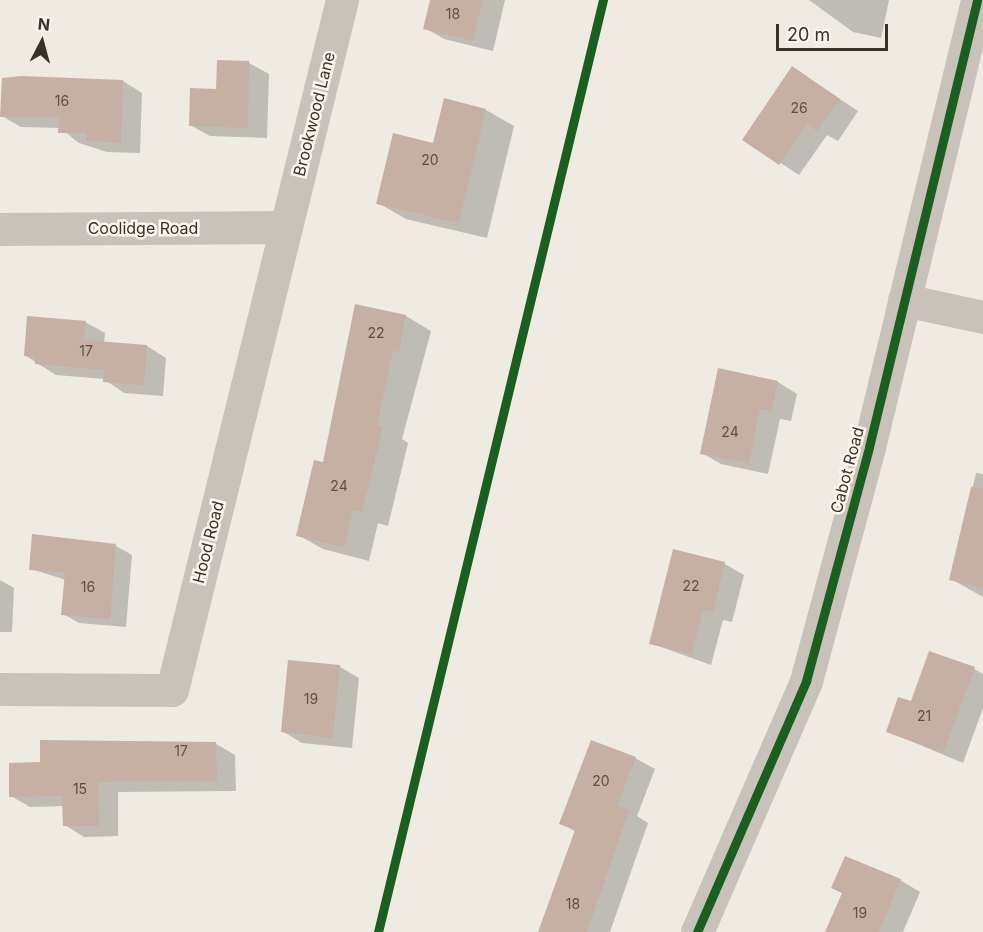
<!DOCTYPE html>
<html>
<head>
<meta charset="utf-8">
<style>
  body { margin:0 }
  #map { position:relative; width:983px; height:932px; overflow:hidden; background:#efebe3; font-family:Inter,sans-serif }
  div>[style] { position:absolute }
  .shadow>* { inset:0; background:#0003 }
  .building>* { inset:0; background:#c5b0a3 }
  .minor>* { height:33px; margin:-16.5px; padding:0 16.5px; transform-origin:16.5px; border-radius:16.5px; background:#c9c2bb }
  .tertiary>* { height:33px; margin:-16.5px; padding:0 16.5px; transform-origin:16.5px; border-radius:16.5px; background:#c9c2bb }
  .cycleway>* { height:9px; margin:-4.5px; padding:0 4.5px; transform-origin:4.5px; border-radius:4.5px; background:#1b5e20 }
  span { translate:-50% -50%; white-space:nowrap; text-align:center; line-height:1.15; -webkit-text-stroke:5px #fcf5ea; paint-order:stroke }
  .number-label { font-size:14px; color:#5e5047 }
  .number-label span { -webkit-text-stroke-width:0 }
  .street-label { font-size:16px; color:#3b3028 }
  .north { position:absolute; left:12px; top:12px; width:60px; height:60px; -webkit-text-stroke:4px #fcf5ea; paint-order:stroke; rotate:6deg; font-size:16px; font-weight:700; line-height:24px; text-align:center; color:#3b3028 }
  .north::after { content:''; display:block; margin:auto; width:21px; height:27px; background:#3b3028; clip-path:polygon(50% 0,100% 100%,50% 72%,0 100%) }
  .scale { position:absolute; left:776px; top:24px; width:112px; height:27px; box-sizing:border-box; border:3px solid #3b3028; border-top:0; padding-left:8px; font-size:18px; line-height:21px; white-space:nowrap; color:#3b3028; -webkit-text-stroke:4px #fcf5ea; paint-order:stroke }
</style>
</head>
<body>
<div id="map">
  <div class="shadow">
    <div style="clip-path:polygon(431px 0,505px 0,493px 51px,444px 39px,425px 28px)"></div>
    <div style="clip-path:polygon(809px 0,889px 0,881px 38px,853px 32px)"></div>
    <div style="clip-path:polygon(218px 62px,249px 63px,269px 74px,267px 138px,210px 136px,190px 125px,218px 91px)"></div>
    <div style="clip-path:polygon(792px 68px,858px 111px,838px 141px,827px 135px,799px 175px,744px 139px)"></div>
    <div style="clip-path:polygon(123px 81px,142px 93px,140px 153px,107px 152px,79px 143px,60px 128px,21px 127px,2px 116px)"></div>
    <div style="clip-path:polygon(445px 100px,486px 110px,514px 126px,487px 238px,406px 219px,378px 203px,434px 144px)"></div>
    <div style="clip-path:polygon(356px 305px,406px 316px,431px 331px,402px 439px,408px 443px,388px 526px,378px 523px,369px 561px,323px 549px,298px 535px,324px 464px)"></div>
    <div style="clip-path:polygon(85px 322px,105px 333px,104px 343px,147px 346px,166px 358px,163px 396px,124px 393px,104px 379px,56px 375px,26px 356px)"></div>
    <div style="clip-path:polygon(719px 370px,778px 382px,797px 394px,791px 421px,780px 419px,768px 474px,721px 464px,702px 453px)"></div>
    <div style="clip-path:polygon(976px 473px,983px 474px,983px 597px,951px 579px)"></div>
    <div style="clip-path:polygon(116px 546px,132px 555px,126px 627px,79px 623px,63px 614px,66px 580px,31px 569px)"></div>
    <div style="clip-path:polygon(674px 550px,725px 564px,744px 575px,732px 622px,723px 620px,711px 665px,650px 643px)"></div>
    <div style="clip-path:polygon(0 580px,14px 588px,12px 632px,0 632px)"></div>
    <div style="clip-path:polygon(290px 662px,340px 667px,359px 678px,352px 748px,302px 743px,282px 731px)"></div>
    <div style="clip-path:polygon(974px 669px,983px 674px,983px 708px,963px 763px,887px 731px,912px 703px)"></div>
    <div style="clip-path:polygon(216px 744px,235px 755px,236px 791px,118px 792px,118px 836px,84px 837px,65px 825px,64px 806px,30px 807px,11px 796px,42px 764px)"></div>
    <div style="clip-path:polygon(635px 758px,655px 769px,637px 816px,648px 823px,610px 932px,543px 932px,576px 832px,561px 823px)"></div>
    <div style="clip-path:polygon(900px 880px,920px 892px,903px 932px,827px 932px)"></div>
  </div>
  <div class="building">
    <div style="clip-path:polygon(430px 0,483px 0,473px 41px,423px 29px)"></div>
    <div style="clip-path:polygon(217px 60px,249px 61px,248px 128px,189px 126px,190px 88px,216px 89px)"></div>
    <div style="clip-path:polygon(792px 66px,840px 99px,817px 131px,807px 124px,779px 165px,742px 140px)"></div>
    <div style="clip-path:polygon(21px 76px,123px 80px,121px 143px,86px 141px,86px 133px,58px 133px,59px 118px,0 117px,2px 78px)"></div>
    <div style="clip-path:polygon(444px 98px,486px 109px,459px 223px,376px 204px,393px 133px,433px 143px)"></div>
    <div style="clip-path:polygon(355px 304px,406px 315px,399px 352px,393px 351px,377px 425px,383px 427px,362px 512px,353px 510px,344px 547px,296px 536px,314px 460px,323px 462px)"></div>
    <div style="clip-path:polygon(27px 316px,86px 321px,84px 340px,147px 345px,144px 385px,103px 382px,104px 370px,35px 364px,35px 357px,24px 356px)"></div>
    <div style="clip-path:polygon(718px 368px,778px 381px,771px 411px,760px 409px,749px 464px,700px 454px)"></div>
    <div style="clip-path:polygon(971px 487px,983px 489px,983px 588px,949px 580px)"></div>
    <div style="clip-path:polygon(32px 534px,116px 544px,110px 619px,61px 615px,65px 572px,29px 570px)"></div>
    <div style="clip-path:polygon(673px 549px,725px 562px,713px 612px,703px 610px,692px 654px,649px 644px)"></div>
    <div style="clip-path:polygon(929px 651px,975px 667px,943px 753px,886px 732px,898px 697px,911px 701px)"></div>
    <div style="clip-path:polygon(288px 660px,340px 665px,333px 738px,281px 732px)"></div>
    <div style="clip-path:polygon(40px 740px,216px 742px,217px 781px,98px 782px,99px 826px,63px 826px,62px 796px,9px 797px,9px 763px,40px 762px)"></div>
    <div style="clip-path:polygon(591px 740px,636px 757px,617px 806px,629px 810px,587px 932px,538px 932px,575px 830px,559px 824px)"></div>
    <div style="clip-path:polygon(845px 856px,901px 879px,879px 932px,825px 932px,842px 893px,831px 888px)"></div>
  </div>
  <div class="minor">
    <div style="left:0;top:229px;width:286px;rotate:-0.4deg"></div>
    <div style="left:904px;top:300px;width:81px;rotate:12.1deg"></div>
    <div style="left:0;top:689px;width:172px;rotate:0.3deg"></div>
    <div style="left:172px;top:690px;width:711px;rotate:-76.16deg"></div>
  </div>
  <div class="tertiary">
    <div style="left:697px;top:932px;width:274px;rotate:-66.5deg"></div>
    <div style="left:806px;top:681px;width:242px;rotate:-74.9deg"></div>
    <div style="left:869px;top:447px;width:460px;rotate:-76.4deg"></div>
  </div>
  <div class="cycleway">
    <div style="left:378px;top:932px;width:959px;rotate:-76.43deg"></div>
    <div style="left:697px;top:932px;width:274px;rotate:-66.5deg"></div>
    <div style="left:806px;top:681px;width:242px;rotate:-74.9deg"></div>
    <div style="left:869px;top:447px;width:460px;rotate:-76.4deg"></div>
  </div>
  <div class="number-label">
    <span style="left:453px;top:14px">18</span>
    <span style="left:62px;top:101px">16</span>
    <span style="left:799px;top:108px">26</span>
    <span style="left:430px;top:160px">20</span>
    <span style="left:376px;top:333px">22</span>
    <span style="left:86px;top:351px">17</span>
    <span style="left:730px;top:432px">24</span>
    <span style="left:339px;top:486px">24</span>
    <span style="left:691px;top:586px">22</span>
    <span style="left:88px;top:587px">16</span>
    <span style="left:311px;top:699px">19</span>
    <span style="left:924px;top:716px">21</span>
    <span style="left:181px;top:751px">17</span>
    <span style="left:601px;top:781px">20</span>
    <span style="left:80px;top:789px">15</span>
    <span style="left:573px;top:904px">18</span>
    <span style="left:860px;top:913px">19</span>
  </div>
  <div class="street-label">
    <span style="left:314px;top:114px;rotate:-76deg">Brookwood Lane</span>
    <span style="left:143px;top:228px">Coolidge Road</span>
    <span style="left:847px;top:470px;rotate:-75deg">Cabot Road</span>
    <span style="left:208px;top:542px;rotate:-76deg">Hood Road</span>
  </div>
  <div class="north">N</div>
  <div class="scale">20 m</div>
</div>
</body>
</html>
